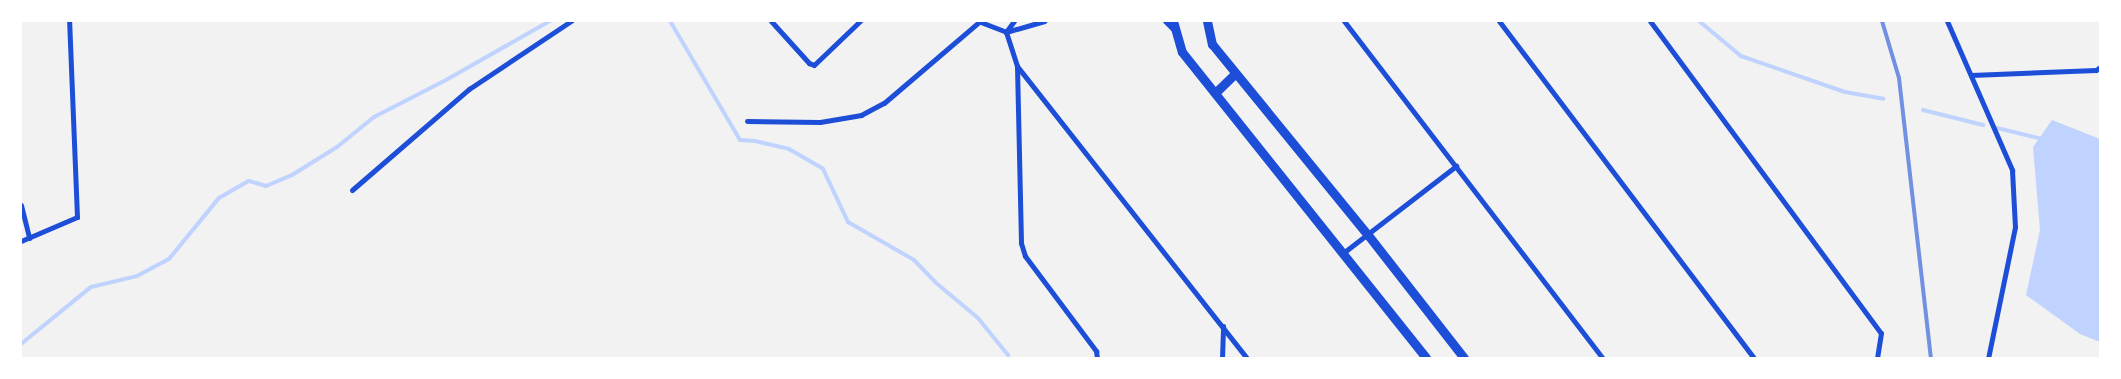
<!DOCTYPE html>
<html>
<head>
<meta charset="utf-8">
<style>
  body { margin:0 }
  #map { position:relative; width:2121px; height:379px; overflow:hidden; background:#f2f2f2; font-family:Inter,sans-serif }
  div>[style] { position:absolute }
  .water>* { inset:0; background:#bfd3fe }
  .stream>* { height:4px; margin:-2px; padding:0 2px; transform-origin:2px; border-radius:2px; background:#bfd3fe }
  .minor>* { height:5px; margin:-2.5px; padding:0 2.5px; transform-origin:2.5px; border-radius:2.5px; background:#1d4ed8 }
  .tertiary>* { height:9px; margin:-4.5px; padding:0 4.5px; transform-origin:4.5px; border-radius:4.5px; background:#1d4ed8 }
  .rail>* { height:4px; margin:-2px; padding:0 2px; transform-origin:2px; border-radius:2px; background:#7290e2 }
  span { translate:-50% -50%; white-space:nowrap; text-align:center; line-height:1.15; -webkit-text-stroke:5px #fff; paint-order:stroke }
  .frame { position:absolute; inset:0; border:22px solid #fff; pointer-events:none }
</style>
</head>
<body>
<div id="map">
  <div class="water">
    <div style="clip-path:polygon(2052px 120px,2100px 139px,2100px 342px,2080px 334px,2026px 295px,2040px 230px,2033px 147px)"></div>
  </div>
  <div class="stream">
    <div style="left:670px;top:21px;width:138px;rotate:59.5deg"></div>
    <div style="left:740px;top:140px;width:15px;rotate:4deg"></div>
    <div style="left:755px;top:141px;width:35px;rotate:13deg"></div>
    <div style="left:789px;top:149px;width:39px;rotate:30deg"></div>
    <div style="left:823px;top:169px;width:59px;rotate:64.7deg"></div>
    <div style="left:848px;top:222px;width:76px;rotate:29.9deg"></div>
    <div style="left:914px;top:260px;width:30px;rotate:46deg"></div>
    <div style="left:935px;top:282px;width:56px;rotate:39.9deg"></div>
    <div style="left:978px;top:318px;width:48px;rotate:51deg"></div>
    <div style="left:1699px;top:21px;width:55px;rotate:39.8deg"></div>
    <div style="left:1741px;top:56px;width:110px;rotate:19.1deg"></div>
    <div style="left:1845px;top:92px;width:39px;rotate:10deg"></div>
    <div style="left:1923px;top:110px;width:62px;rotate:14deg"></div>
    <div style="left:1997px;top:128px;width:46px;rotate:13.7deg"></div>
    <div style="left:21px;top:344px;width:90px;rotate:-39.2deg"></div>
    <div style="left:91px;top:287px;width:47px;rotate:-13.4deg"></div>
    <div style="left:137px;top:276px;width:36px;rotate:-28deg"></div>
    <div style="left:169px;top:259px;width:79px;rotate:-50.7deg"></div>
    <div style="left:219px;top:198px;width:34px;rotate:-30deg"></div>
    <div style="left:249px;top:181px;width:18px;rotate:16deg"></div>
    <div style="left:266px;top:186px;width:28px;rotate:-23deg"></div>
    <div style="left:292px;top:175px;width:53px;rotate:-31.9deg"></div>
    <div style="left:337px;top:147px;width:48px;rotate:-39deg"></div>
    <div style="left:374px;top:117px;width:81px;rotate:-27.2deg"></div>
    <div style="left:446px;top:80px;width:120px;rotate:-29.6deg"></div>
  </div>
  <div class="minor">
    <div style="left:771px;top:21px;width:57px;rotate:47.9deg"></div>
    <div style="left:809px;top:63px;width:5px;rotate:22deg"></div>
    <div style="left:814px;top:65px;width:64px;rotate:-43.7deg"></div>
    <div style="left:978px;top:21px;width:30px;rotate:21deg"></div>
    <div style="left:1006px;top:32px;width:40px;rotate:-16deg"></div>
    <div style="left:1014px;top:21px;width:14px;rotate:126deg"></div>
    <div style="left:1006px;top:32px;width:36px;rotate:72deg"></div>
    <div style="left:1017px;top:66px;width:177px;rotate:88.7deg"></div>
    <div style="left:1021px;top:243px;width:14px;rotate:73deg"></div>
    <div style="left:1025px;top:256px;width:119px;rotate:53.2deg"></div>
    <div style="left:1096px;top:351px;width:7px;rotate:82deg"></div>
    <div style="left:1165px;top:21px;width:11px;rotate:45deg"></div>
    <div style="left:1344px;top:21px;width:425px;rotate:52.5deg"></div>
    <div style="left:1499px;top:21px;width:423px;rotate:52.9deg"></div>
    <div style="left:1650px;top:21px;width:388px;rotate:53.5deg"></div>
    <div style="left:1881px;top:333px;width:25px;rotate:99deg"></div>
    <div style="left:1947px;top:21px;width:163px;rotate:66.4deg"></div>
    <div style="left:2012px;top:170px;width:57px;rotate:87deg"></div>
    <div style="left:2015px;top:227px;width:134px;rotate:101.6deg"></div>
    <div style="left:1017px;top:66px;width:372px;rotate:51.8deg"></div>
    <div style="left:1971px;top:75px;width:125px;rotate:-2.3deg"></div>
    <div style="left:2096px;top:70px;width:5px;rotate:-37deg"></div>
    <div style="left:747px;top:121px;width:73px;rotate:0.8deg"></div>
    <div style="left:820px;top:122px;width:42px;rotate:-9.7deg"></div>
    <div style="left:861px;top:115px;width:26px;rotate:-28deg"></div>
    <div style="left:884px;top:103px;width:125px;rotate:-40.5deg"></div>
    <div style="left:352px;top:190px;width:155px;rotate:-40.8deg"></div>
    <div style="left:469px;top:89px;width:123px;rotate:-33.7deg"></div>
    <div style="left:21px;top:205px;width:34px;rotate:76deg"></div>
    <div style="left:21px;top:241px;width:61px;rotate:-23.2deg"></div>
    <div style="left:77px;top:217px;width:196px;rotate:-92.3deg"></div>
    <div style="left:1343px;top:253px;width:143px;rotate:-37.6deg"></div>
    <div style="left:1222px;top:358px;width:32px;rotate:-88deg"></div>
  </div>
  <div class="tertiary">
    <div style="left:1173px;top:21px;width:32px;rotate:74deg"></div>
    <div style="left:1182px;top:52px;width:391px;rotate:51.4deg"></div>
    <div style="left:1207px;top:21px;width:24px;rotate:78deg"></div>
    <div style="left:1212px;top:44px;width:247px;rotate:50.8deg"></div>
    <div style="left:1368px;top:235px;width:156px;rotate:52deg"></div>
    <div style="left:1215px;top:93px;width:28px;rotate:-44deg"></div>
  </div>
  <div class="rail">
    <div style="left:1882px;top:21px;width:59px;rotate:73.4deg"></div>
    <div style="left:1899px;top:78px;width:282px;rotate:83.5deg"></div>
  </div>
  <div class="frame"></div>
</div>
</body>
</html>
